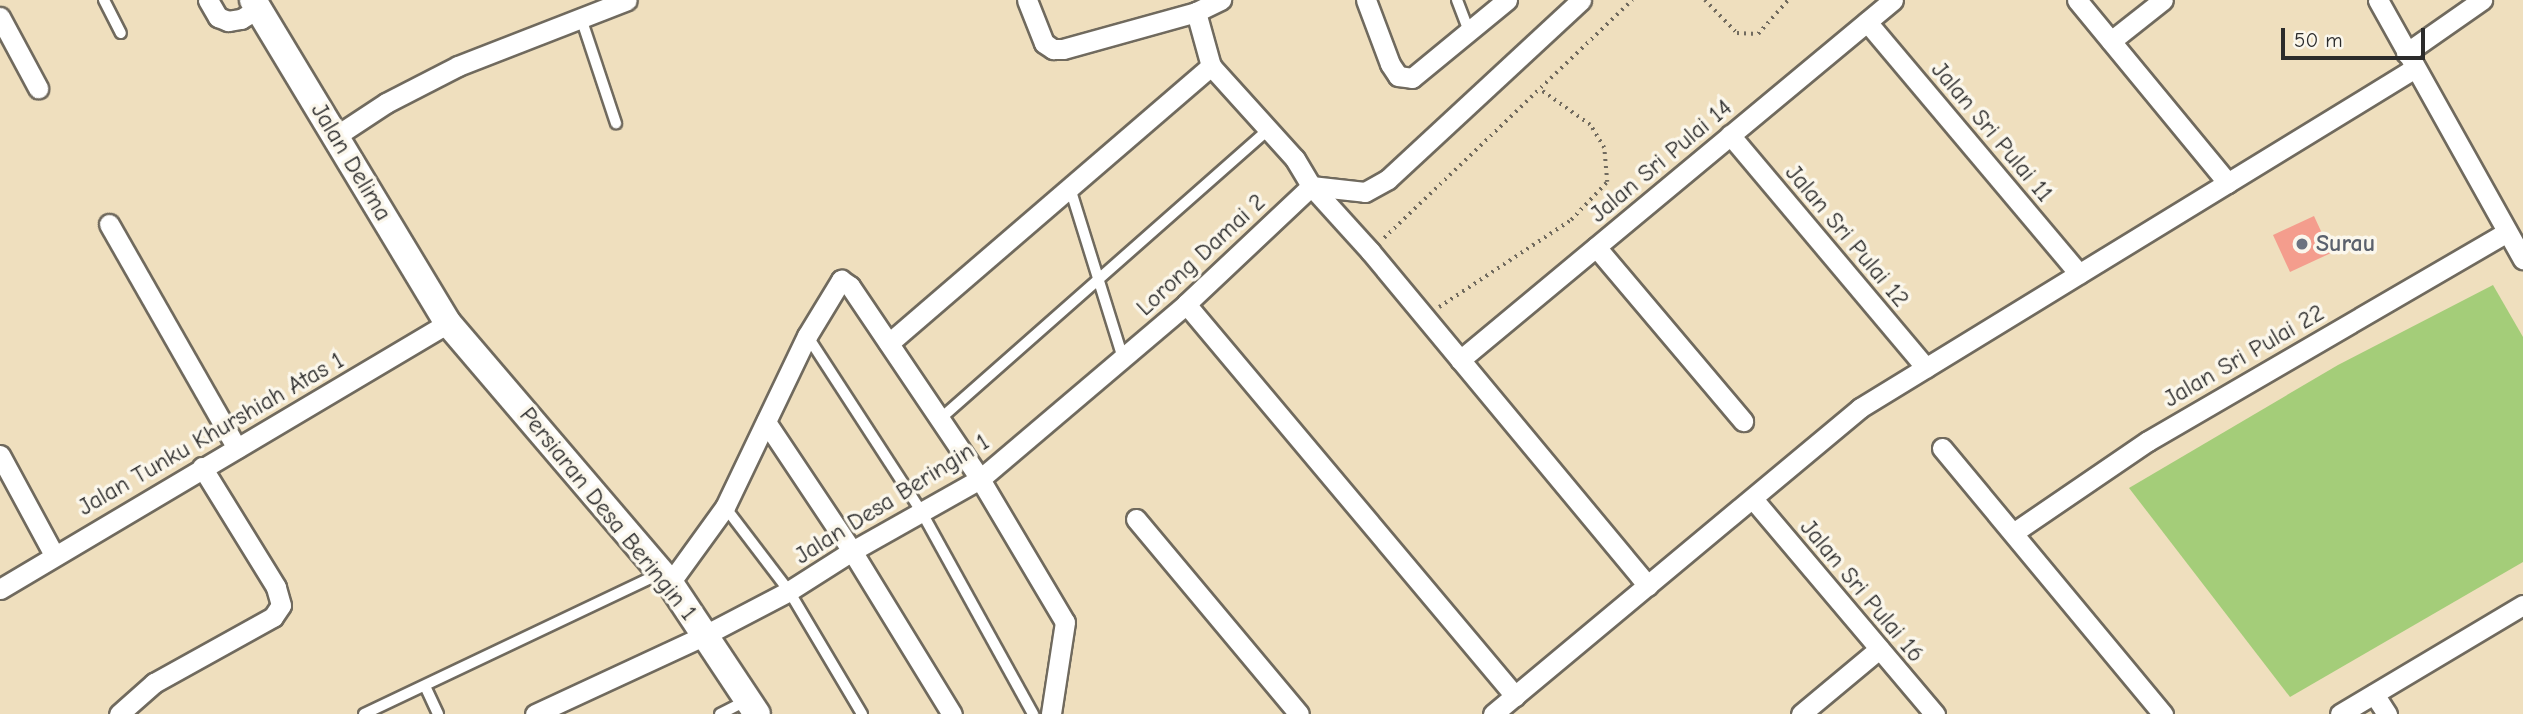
<!DOCTYPE html>
<html>
<head>
<meta charset="utf-8">
<style>
  body { margin:0 }
  #map { position:relative; width:2523px; height:714px; overflow:hidden; background:#efdfbe; font-family:"Comic Neue",sans-serif }
  div>[style] { position:absolute }
  .green>* { inset:0; background:#a4cd79 }
  .building>* { inset:0; background:#f49d8d }
  .path>* { height:3.5px; margin-top:-1.75px; transform-origin:0; background:repeating-linear-gradient(90deg,#706a5e 0 2px,transparent 0 7px) }
  .roads { filter:drop-shadow(2px 0 #706a5e) drop-shadow(-2px 0 #706a5e) drop-shadow(0 2px #706a5e) drop-shadow(0 -2px #706a5e) }
  .lane>* { height:10px; margin:-5px; padding:0 5px; transform-origin:5px; border-radius:5px; background:#fff }
  .street>* { height:19px; margin:-9.5px; padding:0 9.5px; transform-origin:9.5px; border-radius:9.5px; background:#fff }
  .secondary>* { height:26px; margin:-13px; padding:0 13px; transform-origin:13px; border-radius:13px; background:#fff }
  .dots>* { width:19px; height:19px; translate:-50% -50%; box-sizing:border-box; border:4px solid #fbf7ec; border-radius:50% }
  span { translate:-50% -50%; white-space:nowrap; text-align:center; line-height:1.15; -webkit-text-stroke:7px #fbf7ec; paint-order:stroke }
  .street-label { font-size:24px; color:#2b2b2b }
  .worship-label { font-size:24px; color:#5b616d; font-weight:700 }
  .left { translate:0 -50%; text-align:left }
  .scale { position:absolute; left:2281px; top:28px; width:144px; height:32px; box-sizing:border-box; border:4px solid #2b2b2b; border-top:0; padding-left:9px; font-size:21px; line-height:24px; white-space:nowrap; color:#2b2b2b; -webkit-text-stroke:5px #fbf7ec; paint-order:stroke }
</style>
</head>
<body>
<div id="map">
  <div class="green">
    <div style="clip-path:polygon(2493px 285px,2523px 337px,2523px 562px,2290px 697px,2129px 488px,2338px 365px)"></div>
  </div>
  <div class="building">
    <div style="clip-path:polygon(2314px 216px,2331px 253px,2290px 272px,2273px 235px)"></div>
  </div>
  <div class="path">
    <div style="left:1705px;top:0;width:46px;rotate:45.9deg"></div>
    <div style="left:1737px;top:33px;width:21px;rotate:3deg"></div>
    <div style="left:1758px;top:34px;width:45px;rotate:-48.6deg"></div>
    <div style="left:1384px;top:238px;width:344px;rotate:-43.8deg"></div>
    <div style="left:1439px;top:307px;width:158px;rotate:-33.4deg"></div>
    <div style="left:1571px;top:220px;width:52px;rotate:-46.5deg"></div>
    <div style="left:1607px;top:182px;width:34px;rotate:-95deg"></div>
    <div style="left:1604px;top:148px;width:27px;rotate:-121deg"></div>
    <div style="left:1590px;top:125px;width:62px;rotate:-144.8deg"></div>
  </div>
  <div class="roads">
    <div class="lane">
      <div style="left:104px;top:0;width:37px;rotate:63deg"></div>
      <div style="left:1457px;top:0;width:34px;rotate:69deg"></div>
      <div style="left:581px;top:18px;width:111px;rotate:71.6deg"></div>
      <div style="left:1070px;top:188px;width:178px;rotate:72.7deg"></div>
      <div style="left:808px;top:337px;width:207px;rotate:57deg"></div>
      <div style="left:921px;top:511px;width:232px;rotate:61.1deg"></div>
      <div style="left:940px;top:419px;width:437px;rotate:-41.4deg"></div>
      <div style="left:725px;top:507px;width:106px;rotate:52.7deg"></div>
      <div style="left:789px;top:591px;width:143px;rotate:59.3deg"></div>
      <div style="left:425px;top:686px;width:31px;rotate:65deg"></div>
      <div style="left:364px;top:714px;width:329px;rotate:-25.4deg"></div>
      <div style="left:720px;top:714px;width:31px;rotate:-27deg"></div>
    </div>
    <div class="street">
      <div style="left:208px;top:0;width:20px;rotate:60deg"></div>
      <div style="left:218px;top:17px;width:11px;rotate:22deg"></div>
      <div style="left:228px;top:21px;width:13px;rotate:-9deg"></div>
      <div style="left:241px;top:19px;width:19px;rotate:-32deg"></div>
      <div style="left:1027px;top:0;width:46px;rotate:68.4deg"></div>
      <div style="left:1044px;top:43px;width:11px;rotate:34deg"></div>
      <div style="left:1053px;top:49px;width:10px"></div>
      <div style="left:1063px;top:49px;width:138px;rotate:-15.5deg"></div>
      <div style="left:1196px;top:12px;width:28px;rotate:-26deg"></div>
      <div style="left:1366px;top:0;width:68px;rotate:69.4deg"></div>
      <div style="left:1390px;top:64px;width:14px;rotate:56deg"></div>
      <div style="left:1398px;top:76px;width:14px;rotate:8deg"></div>
      <div style="left:1412px;top:78px;width:123px;rotate:-39.4deg"></div>
      <div style="left:2077px;top:0;width:237px;rotate:50.5deg"></div>
      <div style="left:2378px;top:0;width:297px;rotate:60.8deg"></div>
      <div style="left:1196px;top:12px;width:56px;rotate:74.5deg"></div>
      <div style="left:1211px;top:66px;width:125px;rotate:47.9deg"></div>
      <div style="left:1295px;top:159px;width:31px;rotate:59deg"></div>
      <div style="left:1311px;top:186px;width:88px;rotate:47.8deg"></div>
      <div style="left:1370px;top:251px;width:435px;rotate:50.3deg"></div>
      <div style="left:0;top:17px;width:81px;rotate:61.8deg"></div>
      <div style="left:1867px;top:22px;width:329px;rotate:49.9deg"></div>
      <div style="left:2111px;top:41px;width:66px;rotate:-38.3deg"></div>
      <div style="left:2406px;top:53px;width:93px;rotate:-34.9deg"></div>
      <div style="left:1730px;top:135px;width:304px;rotate:49.9deg"></div>
      <div style="left:336px;top:136px;width:60px;rotate:-33.4deg"></div>
      <div style="left:386px;top:103px;width:81px;rotate:-27.2deg"></div>
      <div style="left:458px;top:66px;width:181px;rotate:-21.3deg"></div>
      <div style="left:109px;top:224px;width:258px;rotate:60.3deg"></div>
      <div style="left:1596px;top:247px;width:228px;rotate:49.8deg"></div>
      <div style="left:1186px;top:304px;width:512px;rotate:49.99deg"></div>
      <div style="left:889px;top:343px;width:425px;rotate:-40.7deg"></div>
      <div style="left:1460px;top:360px;width:563px;rotate:-39.74deg"></div>
      <div style="left:766px;top:422px;width:155px;rotate:56.3deg"></div>
      <div style="left:852px;top:551px;width:191px;rotate:58.5deg"></div>
      <div style="left:1942px;top:448px;width:346px;rotate:50.3deg"></div>
      <div style="left:0;top:455px;width:114px;rotate:61.6deg"></div>
      <div style="left:1753px;top:499px;width:282px;rotate:49.8deg"></div>
      <div style="left:1136px;top:519px;width:254px;rotate:50.1deg"></div>
      <div style="left:2013px;top:533px;width:163px;rotate:-34.3deg"></div>
      <div style="left:2148px;top:441px;width:415px;rotate:-30.2deg"></div>
      <div style="left:670px;top:583px;width:94px;rotate:-54.1deg"></div>
      <div style="left:725px;top:507px;width:190px;rotate:-64.4deg"></div>
      <div style="left:807px;top:336px;width:66px;rotate:-58.7deg"></div>
      <div style="left:841px;top:280px;width:11px;rotate:34deg"></div>
      <div style="left:850px;top:286px;width:233px;rotate:56deg"></div>
      <div style="left:980px;top:479px;width:166px;rotate:59.3deg"></div>
      <div style="left:1065px;top:622px;width:93px;rotate:98.7deg"></div>
      <div style="left:0;top:589px;width:521px;rotate:-30.7deg"></div>
      <div style="left:2374px;top:694px;width:24px;rotate:57deg"></div>
      <div style="left:119px;top:714px;width:47px;rotate:-41.5deg"></div>
      <div style="left:154px;top:683px;width:136px;rotate:-29deg"></div>
      <div style="left:273px;top:617px;width:14px;rotate:-56deg"></div>
      <div style="left:281px;top:605px;width:19px;rotate:-106deg"></div>
      <div style="left:276px;top:587px;width:141px;rotate:-121.7deg"></div>
      <div style="left:535px;top:714px;width:187px;rotate:-24.9deg"></div>
      <div style="left:705px;top:635px;width:95px;rotate:-27.6deg"></div>
      <div style="left:789px;top:591px;width:75px;rotate:-32.4deg"></div>
      <div style="left:852px;top:551px;width:147px;rotate:-29.4deg"></div>
      <div style="left:980px;top:479px;width:270px;rotate:-40.3deg"></div>
      <div style="left:1186px;top:304px;width:172px;rotate:-43.3deg"></div>
      <div style="left:1311px;top:186px;width:54px;rotate:6.3deg"></div>
      <div style="left:1365px;top:192px;width:26px;rotate:-29deg"></div>
      <div style="left:1388px;top:179px;width:263px;rotate:-42.8deg"></div>
      <div style="left:1493px;top:714px;width:478px;rotate:-39.8deg"></div>
      <div style="left:1860px;top:408px;width:651px;rotate:-31.49deg"></div>
      <div style="left:1801px;top:714px;width:102px;rotate:-39.8deg"></div>
      <div style="left:2340px;top:714px;width:213px;rotate:-30.8deg"></div>
    </div>
    <div class="secondary">
      <div style="left:253px;top:0;width:377px;rotate:58.9deg"></div>
      <div style="left:448px;top:323px;width:342px;rotate:49.5deg"></div>
      <div style="left:670px;top:583px;width:157px;rotate:56.4deg"></div>
    </div>
  </div>
  <div class="dots">
    <div style="left:2302px;top:244px;background:#6b7280"></div>
  </div>
  <div class="street-label">
    <span style="left:1992px;top:132px;rotate:50deg">Jalan Sri Pulai 11</span>
    <span style="left:1661px;top:161px;rotate:-40deg">Jalan Sri Pulai 14</span>
    <span style="left:351px;top:162px;rotate:59deg">Jalan Delima</span>
    <span style="left:1847px;top:236px;rotate:50deg">Jalan Sri Pulai 12</span>
    <span style="left:1201px;top:255px;rotate:-43deg">Lorong Damai 2</span>
    <span style="left:2244px;top:356px;rotate:-30deg">Jalan Sri Pulai 22</span>
    <span style="left:211px;top:434px;rotate:-30deg">Jalan Tunku Khurshiah Atas 1</span>
    <span style="left:892px;top:499px;rotate:-32deg">Jalan Desa Beringin 1</span>
    <span style="left:608px;top:514px;rotate:51deg">Persiaran Desa Beringin 1</span>
    <span style="left:1862px;top:591px;rotate:50deg">Jalan Sri Pulai 16</span>
  </div>
  <div class="worship-label">
    <span class="left" style="left:2316px;top:244px">Surau</span>
  </div>
  <div class="scale">50 m</div>
</div>
</body>
</html>
